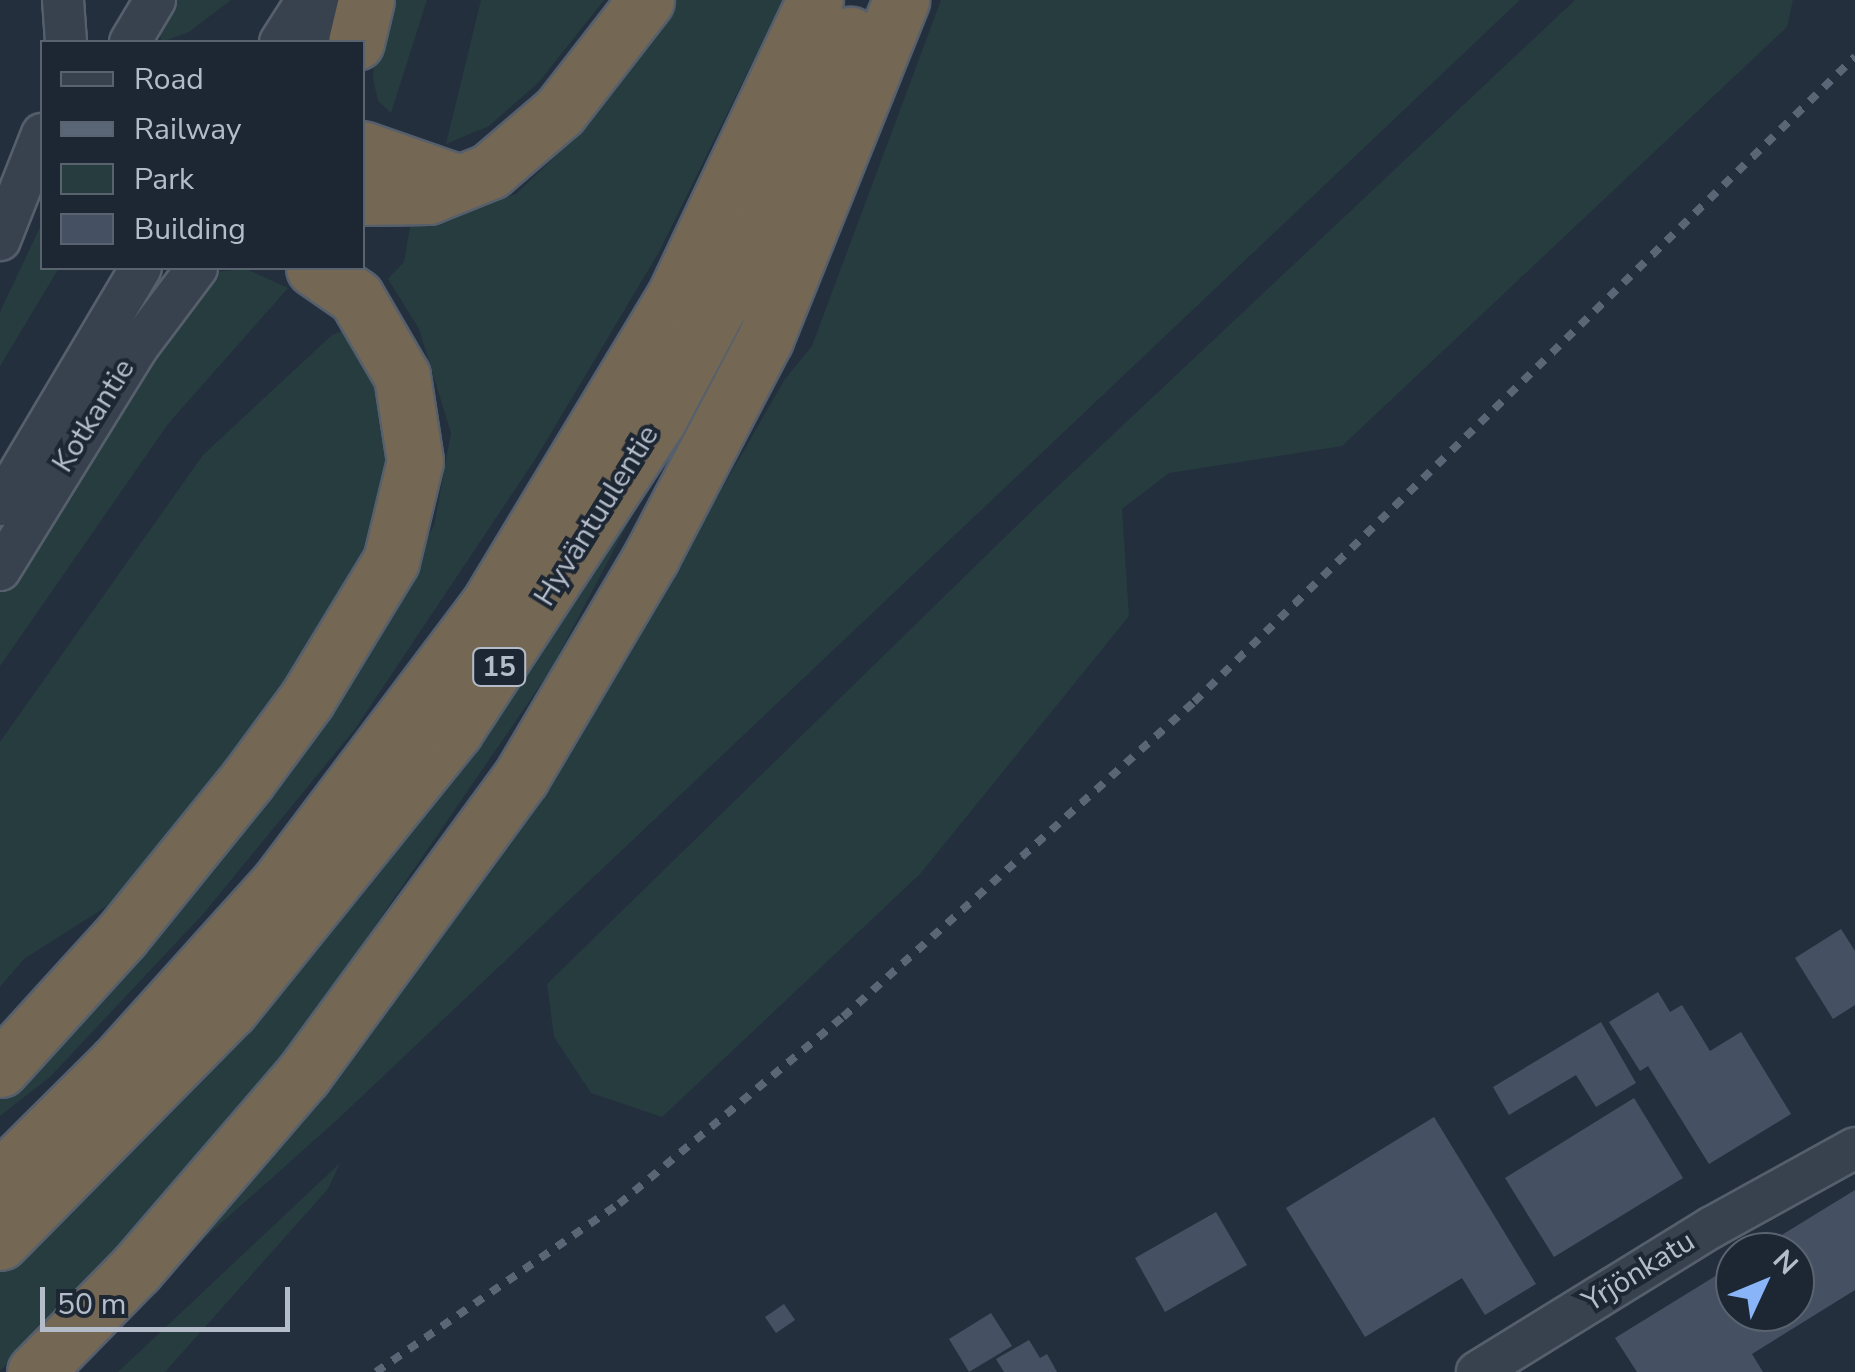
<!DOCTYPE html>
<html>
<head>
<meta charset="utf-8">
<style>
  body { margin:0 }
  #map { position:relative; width:1855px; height:1372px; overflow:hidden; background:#242f3e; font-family:"Nunito Sans",sans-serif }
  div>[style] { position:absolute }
  .green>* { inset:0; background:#263c3f }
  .building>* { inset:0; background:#455162 }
  .roads { filter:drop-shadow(2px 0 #565f6c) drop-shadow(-2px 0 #565f6c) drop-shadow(0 2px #565f6c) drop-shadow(0 -2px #565f6c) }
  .minor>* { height:40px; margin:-20px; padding:0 20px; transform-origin:20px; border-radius:20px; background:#38414e }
  .highway>* { height:55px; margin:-27.5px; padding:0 27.5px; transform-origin:27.5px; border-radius:27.5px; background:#746855 }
  .rail>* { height:8px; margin-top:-4px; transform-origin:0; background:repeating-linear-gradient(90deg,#5a6575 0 10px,transparent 0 20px) }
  span { translate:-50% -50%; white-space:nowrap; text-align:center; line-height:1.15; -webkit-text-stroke:8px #1d2633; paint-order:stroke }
  .shield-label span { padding:2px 8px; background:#1d2633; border:2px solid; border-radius:8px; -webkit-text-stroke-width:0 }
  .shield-label { font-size:28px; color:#b4bcc9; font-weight:700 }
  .street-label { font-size:30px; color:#b4bcc9 }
  .legend { position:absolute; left:40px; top:40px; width:325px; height:230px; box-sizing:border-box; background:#1d2633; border:2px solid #59626f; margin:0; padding:12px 18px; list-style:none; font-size:30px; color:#b4bcc9 }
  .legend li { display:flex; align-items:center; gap:20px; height:50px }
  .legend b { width:50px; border:2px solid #59626f }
  .north { position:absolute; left:1715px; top:1232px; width:100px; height:100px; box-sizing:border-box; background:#1d2633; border:2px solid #59626f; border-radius:50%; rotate:46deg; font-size:28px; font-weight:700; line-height:40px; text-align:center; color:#b4bcc9 }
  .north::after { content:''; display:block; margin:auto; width:35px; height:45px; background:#8ab4f8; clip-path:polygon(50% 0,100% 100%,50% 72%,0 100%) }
  .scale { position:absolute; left:40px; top:1287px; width:250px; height:45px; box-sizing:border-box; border:5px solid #b4bcc9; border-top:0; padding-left:12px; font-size:30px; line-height:35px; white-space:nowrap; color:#b4bcc9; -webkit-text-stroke:8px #1d2633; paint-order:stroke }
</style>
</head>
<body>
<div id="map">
  <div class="green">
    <div style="clip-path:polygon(164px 0,231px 0,189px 32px,162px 42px,155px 20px)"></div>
    <div style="clip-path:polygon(379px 0,427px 0,391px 113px,378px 101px,373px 79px)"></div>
    <div style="clip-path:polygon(481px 0,604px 0,539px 82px,489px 126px,446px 144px)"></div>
    <div style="clip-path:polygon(675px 0,783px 0,659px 252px,536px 458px,355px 729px,203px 914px,50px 1077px,0 1116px,0 1093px,320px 709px,434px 526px,451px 433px,419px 329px,388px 279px,404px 262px,410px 227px,516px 194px,590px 123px)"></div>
    <div style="clip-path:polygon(941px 0,1520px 0,338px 1119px,172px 1267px,665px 587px,785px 379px,812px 346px)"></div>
    <div style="clip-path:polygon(1575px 0,1793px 0,1787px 27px,1342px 446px,1169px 473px,1122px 509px,1129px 616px,920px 874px,662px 1117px,591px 1093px,554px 1037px,547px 984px,1037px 506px)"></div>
    <div style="clip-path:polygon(42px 223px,42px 268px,59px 268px,0 366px,0 312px)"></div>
    <div style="clip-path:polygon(246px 269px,288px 288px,168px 424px,0 666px,0 582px,214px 272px)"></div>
    <div style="clip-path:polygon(752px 288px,550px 671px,311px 1019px,186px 1179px,0 1371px,0 1259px)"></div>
    <div style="clip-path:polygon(355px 326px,403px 425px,382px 525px,337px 621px,132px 890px,24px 959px,0 987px,0 742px,203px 455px,332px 335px)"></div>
    <div style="clip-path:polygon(340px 1163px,328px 1189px,165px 1372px,118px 1372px)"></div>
  </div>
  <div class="building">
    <div style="clip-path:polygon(1841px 929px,1855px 951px,1855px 1005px,1833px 1019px,1795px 958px)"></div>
    <div style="clip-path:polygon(1658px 992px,1670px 1012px,1682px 1005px,1710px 1051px,1741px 1032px,1791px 1114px,1709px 1164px,1648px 1066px,1640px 1071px,1609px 1022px)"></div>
    <div style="clip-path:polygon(1601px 1022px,1636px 1083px,1596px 1107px,1576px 1075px,1509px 1115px,1493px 1087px)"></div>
    <div style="clip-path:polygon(1634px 1098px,1683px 1178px,1554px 1257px,1505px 1178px)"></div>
    <div style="clip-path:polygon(1434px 1117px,1536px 1284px,1485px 1315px,1462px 1278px,1365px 1337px,1286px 1208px)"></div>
    <div style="clip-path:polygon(1855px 1190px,1855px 1290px,1752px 1354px,1763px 1372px,1637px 1372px,1615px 1338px,1735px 1264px,1735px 1312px,1795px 1312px,1795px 1252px,1754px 1252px)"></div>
    <div style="clip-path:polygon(1216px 1212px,1247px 1265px,1165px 1312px,1135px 1258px)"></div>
    <div style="clip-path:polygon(784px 1304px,795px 1320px,776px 1333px,765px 1317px)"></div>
    <div style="clip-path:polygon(991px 1313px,1012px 1346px,969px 1372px,949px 1339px)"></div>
    <div style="clip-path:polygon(1029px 1340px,1040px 1358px,1047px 1354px,1057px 1372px,1004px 1372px,996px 1359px)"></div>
  </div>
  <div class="roads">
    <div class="minor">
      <div style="left:63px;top:0;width:42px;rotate:85.9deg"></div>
      <div style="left:130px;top:42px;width:49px;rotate:-59.2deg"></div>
      <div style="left:280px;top:42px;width:50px;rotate:-57.3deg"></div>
      <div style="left:324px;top:42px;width:47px;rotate:-62.4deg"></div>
      <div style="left:0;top:240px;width:114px;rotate:-68.4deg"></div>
      <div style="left:0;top:505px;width:276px;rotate:-59.3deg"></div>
      <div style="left:0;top:570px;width:261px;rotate:-58.3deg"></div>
      <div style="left:137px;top:348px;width:100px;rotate:-53.1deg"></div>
      <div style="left:1477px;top:1372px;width:276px;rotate:-31.7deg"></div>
      <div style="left:1712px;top:1227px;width:163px;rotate:-28.9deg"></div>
    </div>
    <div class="highway">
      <div style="left:356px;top:42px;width:43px;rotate:-76.6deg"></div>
      <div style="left:362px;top:149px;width:101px;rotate:19.2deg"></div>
      <div style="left:362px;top:197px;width:66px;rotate:-0.9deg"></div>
      <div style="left:428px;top:196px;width:67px;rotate:-22deg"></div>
      <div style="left:490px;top:171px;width:92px;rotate:-40.6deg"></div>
      <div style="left:560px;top:111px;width:140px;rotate:-52.2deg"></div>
      <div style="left:0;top:1069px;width:180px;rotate:-47.7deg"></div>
      <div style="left:121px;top:936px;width:202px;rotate:-51deg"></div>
      <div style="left:248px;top:779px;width:99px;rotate:-53.6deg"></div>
      <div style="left:307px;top:699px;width:162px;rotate:-58.7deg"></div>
      <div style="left:391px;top:561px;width:103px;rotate:-76.5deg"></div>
      <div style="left:415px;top:461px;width:86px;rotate:-98.7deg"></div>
      <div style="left:402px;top:376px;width:91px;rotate:-120.2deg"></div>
      <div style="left:356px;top:297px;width:51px;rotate:-145.4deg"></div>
      <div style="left:0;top:1179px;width:165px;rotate:-44.8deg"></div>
      <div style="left:117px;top:1063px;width:242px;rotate:-48deg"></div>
      <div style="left:279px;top:883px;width:347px;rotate:-53deg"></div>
      <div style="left:488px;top:606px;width:362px;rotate:-58.9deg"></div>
      <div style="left:675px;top:296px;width:327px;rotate:-64.7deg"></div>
      <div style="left:0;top:1242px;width:327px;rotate:-45.4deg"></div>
      <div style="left:230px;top:1009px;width:358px;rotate:-51.1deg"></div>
      <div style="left:455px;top:730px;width:371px;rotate:-56.8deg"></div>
      <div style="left:658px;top:420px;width:228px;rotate:-62deg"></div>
      <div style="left:765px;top:219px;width:203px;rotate:-65.2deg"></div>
      <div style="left:35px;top:1372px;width:144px;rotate:-45.6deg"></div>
      <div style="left:136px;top:1269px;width:256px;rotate:-49.3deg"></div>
      <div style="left:303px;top:1075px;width:369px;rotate:-53.8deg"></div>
      <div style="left:521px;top:777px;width:256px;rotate:-59.4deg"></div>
      <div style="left:651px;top:557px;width:246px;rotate:-62.4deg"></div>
      <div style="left:765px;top:339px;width:365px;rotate:-68.1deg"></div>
    </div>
  </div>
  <div class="rail">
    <div style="left:376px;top:1372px;width:295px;rotate:-34.7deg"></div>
    <div style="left:619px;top:1204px;width:292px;rotate:-39.9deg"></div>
    <div style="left:843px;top:1017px;width:472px;rotate:-41.9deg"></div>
    <div style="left:1194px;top:702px;width:924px;rotate:-44.3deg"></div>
  </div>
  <div class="shield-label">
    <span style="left:499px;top:667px">15</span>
  </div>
  <div class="street-label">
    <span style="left:94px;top:416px;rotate:-58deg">Kotkantie</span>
    <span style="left:597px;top:516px;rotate:-58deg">Hyväntuulentie</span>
    <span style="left:1639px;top:1272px;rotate:-32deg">Yrjönkatu</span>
  </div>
  <ul class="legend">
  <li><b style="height:12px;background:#38414e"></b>Road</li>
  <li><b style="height:12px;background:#5a6575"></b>Railway</li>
  <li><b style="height:28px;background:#263c3f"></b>Park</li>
  <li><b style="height:28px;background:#455162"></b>Building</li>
  </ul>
  <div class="north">N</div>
  <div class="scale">50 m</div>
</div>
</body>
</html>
